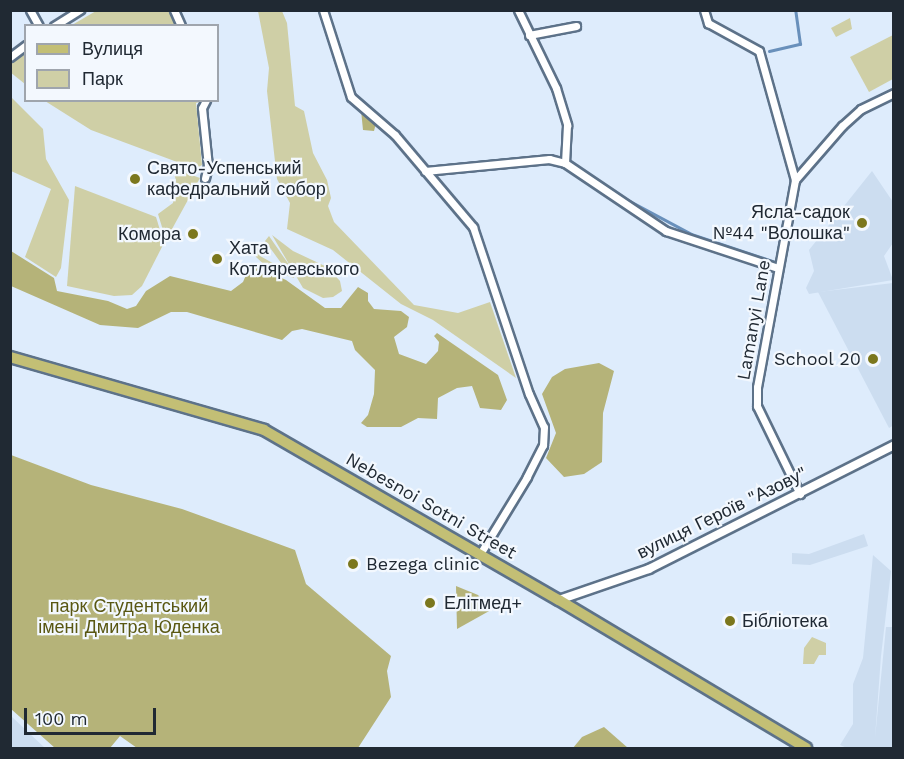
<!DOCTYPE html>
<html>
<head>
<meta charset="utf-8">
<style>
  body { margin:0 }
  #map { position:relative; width:904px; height:759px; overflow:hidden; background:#deecfc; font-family:"Work Sans",sans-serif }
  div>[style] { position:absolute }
  .built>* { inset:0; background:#ccddf0 }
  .green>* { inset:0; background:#cfcfa6 }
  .forest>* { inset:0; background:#b5b379 }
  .stream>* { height:3px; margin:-1.5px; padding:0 1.5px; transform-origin:1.5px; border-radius:1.5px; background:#6990bb }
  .roads { filter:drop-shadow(2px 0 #5d7289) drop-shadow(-2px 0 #5d7289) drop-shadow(0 2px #5d7289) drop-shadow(0 -2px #5d7289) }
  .minor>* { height:7px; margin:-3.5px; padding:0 3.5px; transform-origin:3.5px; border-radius:3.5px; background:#fff }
  .tertiary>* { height:8px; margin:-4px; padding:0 4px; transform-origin:4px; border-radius:4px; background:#fff }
  .primary>* { height:10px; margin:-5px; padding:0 5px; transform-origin:5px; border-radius:5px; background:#c3bf75 }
  .dots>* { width:16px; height:16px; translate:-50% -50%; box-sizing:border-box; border:3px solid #f3f8fe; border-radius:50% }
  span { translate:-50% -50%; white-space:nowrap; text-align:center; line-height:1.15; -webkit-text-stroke:4.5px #f3f8fe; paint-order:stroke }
  .poi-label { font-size:18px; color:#202933 }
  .left { translate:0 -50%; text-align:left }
  .right { translate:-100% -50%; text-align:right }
  .street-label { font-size:18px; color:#202933 }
  .park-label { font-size:18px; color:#595712 }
  .frame { position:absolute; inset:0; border:12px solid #202933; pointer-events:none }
  .legend { position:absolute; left:24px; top:24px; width:195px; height:78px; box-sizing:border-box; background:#f3f8fe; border:2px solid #9fa5ad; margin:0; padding:8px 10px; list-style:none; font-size:18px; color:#202933 }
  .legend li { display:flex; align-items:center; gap:12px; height:30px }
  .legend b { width:30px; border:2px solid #9fa5ad }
  .scale { position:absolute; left:24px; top:708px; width:132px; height:27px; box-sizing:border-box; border:3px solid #202933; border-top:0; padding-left:8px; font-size:18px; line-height:21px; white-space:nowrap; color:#202933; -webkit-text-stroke:4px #f3f8fe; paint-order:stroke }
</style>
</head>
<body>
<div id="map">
  <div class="built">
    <div style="clip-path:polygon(872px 171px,893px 202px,893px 243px,884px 256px,893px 280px,809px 294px,806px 288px,814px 271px,809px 250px)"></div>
    <div style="clip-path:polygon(893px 283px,894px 425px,889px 428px,818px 292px)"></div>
    <div style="clip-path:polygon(864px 534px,868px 546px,810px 565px,792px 564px,792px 553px,809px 554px)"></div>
    <div style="clip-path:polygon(873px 555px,891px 571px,881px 656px,875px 738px,886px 627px,893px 627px,893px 748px,847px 748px,840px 745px,853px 724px,853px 684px,863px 658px)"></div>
    <div style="clip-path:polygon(11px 716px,45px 748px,11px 748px)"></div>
  </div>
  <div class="green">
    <div style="clip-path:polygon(96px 11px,170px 11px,177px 25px,72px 25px)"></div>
    <div style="clip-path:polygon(258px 11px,282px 11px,287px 23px,295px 106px,304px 111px,313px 153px,327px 180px,331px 198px,328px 206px,334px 222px,414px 305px,458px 313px,490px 302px,516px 378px,433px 320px,401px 304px,333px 250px,287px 229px,290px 203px,277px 179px,267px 91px,269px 68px)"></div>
    <div style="clip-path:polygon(850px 18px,852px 29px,836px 37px,831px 28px)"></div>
    <div style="clip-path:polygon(893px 35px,893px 79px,869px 92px,850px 57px)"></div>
    <div style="clip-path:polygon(25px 54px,25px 84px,10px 72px,11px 64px)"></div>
    <div style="clip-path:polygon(11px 97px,43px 129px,46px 159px,69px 200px,61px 268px,56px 277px,25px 257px,51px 189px,11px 171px)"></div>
    <div style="clip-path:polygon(45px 101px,203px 101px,196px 103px,202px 165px,196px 169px,91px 130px)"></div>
    <div style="clip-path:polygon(172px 168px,200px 178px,166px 240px,158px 214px,173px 203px,176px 180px)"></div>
    <div style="clip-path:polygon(75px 186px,156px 217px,164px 243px,142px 286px,132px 295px,114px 296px,67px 286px)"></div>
    <div style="clip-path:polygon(272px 235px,293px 251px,327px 267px,340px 281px,342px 291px,333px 297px,323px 298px,303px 288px)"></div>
    <div style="clip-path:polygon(269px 236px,292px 269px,294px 278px,270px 270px,256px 257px,252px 245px,257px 244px,260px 256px,287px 271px,265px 241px)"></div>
    <div style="clip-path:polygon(812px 637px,826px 643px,826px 655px,819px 655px,814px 664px,803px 664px,804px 648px)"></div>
  </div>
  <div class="forest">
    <div style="clip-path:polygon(361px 110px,377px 119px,374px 131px,363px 130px)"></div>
    <div style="clip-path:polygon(11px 251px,54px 278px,57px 291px,108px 301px,127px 309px,136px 306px,146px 291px,170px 276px,231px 291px,243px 282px,249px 268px,258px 267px,286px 280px,325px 308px,341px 308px,358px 287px,368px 293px,368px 301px,374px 309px,401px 311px,409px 317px,407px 327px,394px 337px,399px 354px,426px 364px,438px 351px,439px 342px,434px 336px,437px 333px,498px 375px,507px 400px,501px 410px,480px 408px,472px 386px,457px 388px,438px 398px,437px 419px,418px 418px,401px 427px,367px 427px,361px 423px,368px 415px,374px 394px,375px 370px,355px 350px,352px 341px,302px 329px,292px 331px,282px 340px,187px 312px,171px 312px,138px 328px,100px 325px,11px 286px)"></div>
    <div style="clip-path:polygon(599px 363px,614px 371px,603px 413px,602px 462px,584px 474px,564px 477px,546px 458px,556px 433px,542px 394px,552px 377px,565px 369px)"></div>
    <div style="clip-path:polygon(11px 455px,91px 485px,182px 509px,295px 550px,306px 584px,391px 656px,387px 671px,391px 697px,358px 748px,137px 748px,120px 736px,110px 748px,55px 748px,11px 709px)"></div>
    <div style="clip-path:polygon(456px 586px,478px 595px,491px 610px,457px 629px)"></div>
    <div style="clip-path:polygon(604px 727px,628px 748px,573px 748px,582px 737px)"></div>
  </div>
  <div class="stream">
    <div style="left:769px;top:51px;width:32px;rotate:-13deg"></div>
    <div style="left:800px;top:44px;width:34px;rotate:-98deg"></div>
    <div style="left:624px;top:198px;width:76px;rotate:28.2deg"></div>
    <div style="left:691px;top:234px;width:89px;rotate:18.4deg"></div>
  </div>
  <div class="roads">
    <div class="minor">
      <div style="left:30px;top:10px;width:18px;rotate:61deg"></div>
      <div style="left:174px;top:10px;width:17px;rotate:66deg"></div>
      <div style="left:323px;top:10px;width:91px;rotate:72.2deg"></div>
      <div style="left:351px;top:97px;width:58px;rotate:40.8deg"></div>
      <div style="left:395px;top:135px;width:121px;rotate:49.7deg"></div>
      <div style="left:473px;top:227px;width:176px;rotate:71.5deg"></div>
      <div style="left:529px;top:394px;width:36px;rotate:66deg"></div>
      <div style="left:544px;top:427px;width:18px;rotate:93deg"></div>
      <div style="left:543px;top:445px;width:36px;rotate:117deg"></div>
      <div style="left:527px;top:477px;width:90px;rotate:121.4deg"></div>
      <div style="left:518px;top:10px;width:87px;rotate:64deg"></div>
      <div style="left:556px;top:88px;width:39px;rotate:73deg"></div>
      <div style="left:567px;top:125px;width:38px;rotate:93deg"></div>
      <div style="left:704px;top:10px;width:14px;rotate:73deg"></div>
      <div style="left:708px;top:23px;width:58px;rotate:28.8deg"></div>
      <div style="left:759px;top:51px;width:134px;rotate:74.4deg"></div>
      <div style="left:795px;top:180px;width:210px;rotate:100.4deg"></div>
      <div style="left:757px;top:387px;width:19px;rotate:90deg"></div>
      <div style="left:757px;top:406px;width:98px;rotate:64deg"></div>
      <div style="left:54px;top:26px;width:31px;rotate:-32deg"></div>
      <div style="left:529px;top:35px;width:48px;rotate:-10.8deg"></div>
      <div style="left:10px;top:57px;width:20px;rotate:-37deg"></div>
      <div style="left:425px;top:171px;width:125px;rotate:-5.5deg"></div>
      <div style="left:549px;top:159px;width:16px;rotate:14deg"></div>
      <div style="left:565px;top:163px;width:122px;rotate:34deg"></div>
      <div style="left:666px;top:231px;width:118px;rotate:18.3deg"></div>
      <div style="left:205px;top:178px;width:12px;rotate:-76deg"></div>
      <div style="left:208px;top:166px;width:58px;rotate:-95.9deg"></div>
      <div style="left:202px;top:108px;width:9px;rotate:-63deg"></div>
      <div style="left:795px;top:180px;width:72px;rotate:-49deg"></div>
      <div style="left:842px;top:126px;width:25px;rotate:-42deg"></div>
      <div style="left:861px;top:109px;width:37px;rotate:-26deg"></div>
    </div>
    <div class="tertiary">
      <div style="left:559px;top:600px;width:95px;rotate:-19deg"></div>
      <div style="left:649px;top:569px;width:275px;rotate:-26.8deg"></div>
    </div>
    <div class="primary">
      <div style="left:10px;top:357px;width:264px;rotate:16deg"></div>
      <div style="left:264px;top:430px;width:340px;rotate:30deg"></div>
      <div style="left:559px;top:600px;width:288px;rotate:30.9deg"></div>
    </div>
  </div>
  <div class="dots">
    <div style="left:135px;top:179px;background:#7b771d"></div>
    <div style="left:862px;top:223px;background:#7b771d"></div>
    <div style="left:193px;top:234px;background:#7b771d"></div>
    <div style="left:217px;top:259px;background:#7b771d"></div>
    <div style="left:873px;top:359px;background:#7b771d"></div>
    <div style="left:353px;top:564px;background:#7b771d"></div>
    <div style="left:430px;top:603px;background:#7b771d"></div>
    <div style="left:730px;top:621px;background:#7b771d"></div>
  </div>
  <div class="poi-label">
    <span class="left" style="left:147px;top:179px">Свято-Успенський<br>кафедральний собор</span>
    <span class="right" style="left:850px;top:223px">Ясла-садок<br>№44 "Волошка"</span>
    <span class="right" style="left:181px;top:234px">Комора</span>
    <span class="left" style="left:229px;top:259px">Хата<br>Котляревського</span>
    <span class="right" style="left:861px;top:359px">School 20</span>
    <span class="left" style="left:366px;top:564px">Bezega clinic</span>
    <span class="left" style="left:444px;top:603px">Елітмед+</span>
    <span class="left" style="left:742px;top:621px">Бібліотека</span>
  </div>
  <div class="street-label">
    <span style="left:754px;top:320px;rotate:-80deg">Lamanyi Lane</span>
    <span style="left:431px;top:506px;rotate:30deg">Nebesnoi Sotni Street</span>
    <span style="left:722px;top:513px;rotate:-26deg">вулиця Героїв "Азову"</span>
  </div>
  <div class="park-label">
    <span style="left:129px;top:617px">парк Студентський<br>імені Дмитра Юденка</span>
  </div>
  <div class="frame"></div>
  <ul class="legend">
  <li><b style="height:8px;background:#c3bf75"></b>Вулиця</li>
  <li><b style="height:16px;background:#cfcfa6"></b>Парк</li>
  </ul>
  <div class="scale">100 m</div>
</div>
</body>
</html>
